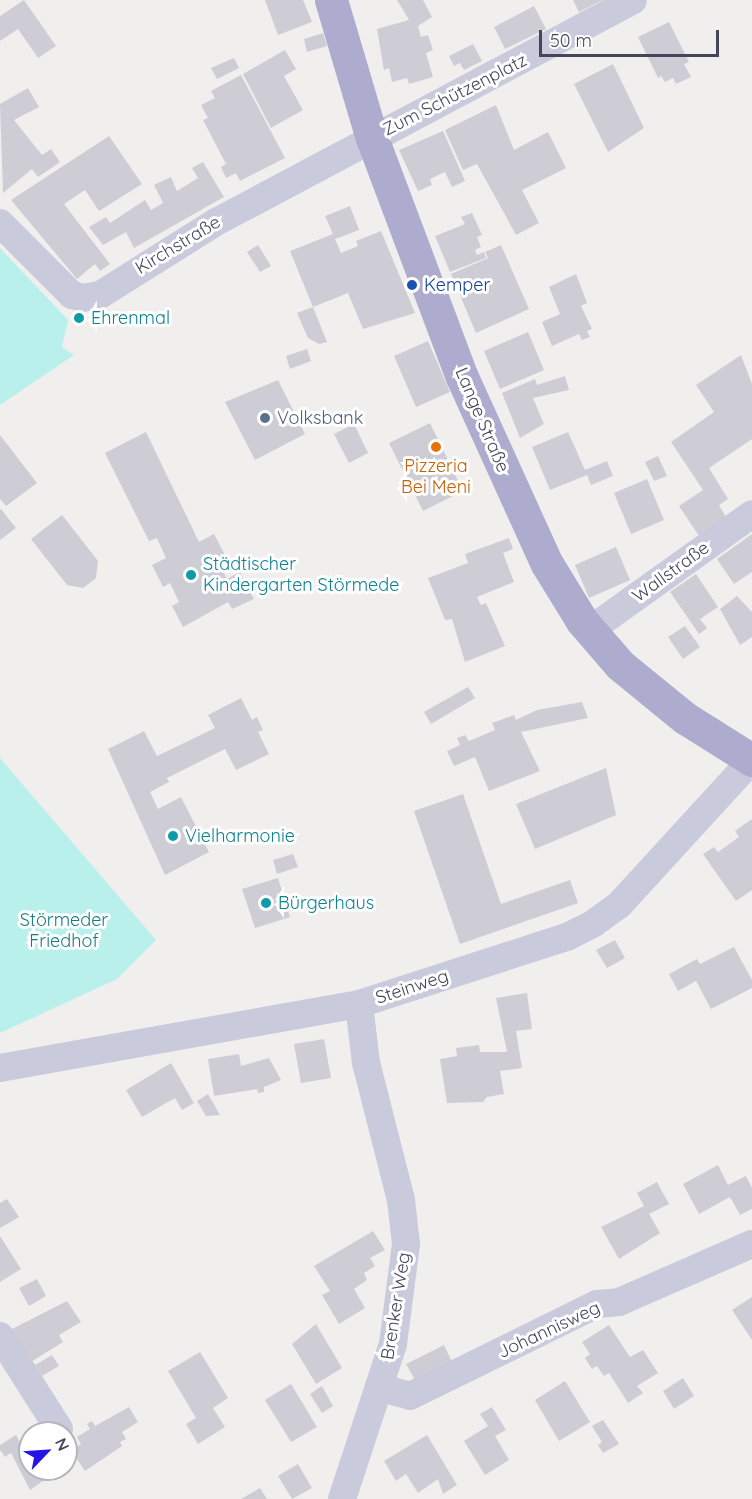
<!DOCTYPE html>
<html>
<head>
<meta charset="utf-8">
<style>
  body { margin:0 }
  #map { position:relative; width:752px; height:1499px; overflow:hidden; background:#f0efed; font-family:Quicksand,sans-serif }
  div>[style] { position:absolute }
  .green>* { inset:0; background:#baf0eb }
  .building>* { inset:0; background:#cecdd6 }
  .minor>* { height:28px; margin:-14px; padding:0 14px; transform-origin:14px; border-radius:14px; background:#c9cadb }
  .major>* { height:33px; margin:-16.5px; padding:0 16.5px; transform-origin:16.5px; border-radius:16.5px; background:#adacce }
  .dots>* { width:16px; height:16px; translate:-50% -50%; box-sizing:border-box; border:3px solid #fff; border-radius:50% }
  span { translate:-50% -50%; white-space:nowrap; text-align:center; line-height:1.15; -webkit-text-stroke:6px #fff; paint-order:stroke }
  .street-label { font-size:18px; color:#45455c }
  .transit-label { font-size:18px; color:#164399 }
  .left { translate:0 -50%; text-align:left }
  .culture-label { font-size:18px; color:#0d838f }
  .service-label { font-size:18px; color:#4e5e75 }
  .food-label { font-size:18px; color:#c56008 }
  .park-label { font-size:18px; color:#147d7f }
  .north { position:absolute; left:18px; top:1421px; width:60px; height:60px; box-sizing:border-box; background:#fff; border:2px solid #b5b5be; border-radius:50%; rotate:65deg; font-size:16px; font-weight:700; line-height:24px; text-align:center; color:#45455c }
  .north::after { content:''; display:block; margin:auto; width:21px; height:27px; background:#2513e5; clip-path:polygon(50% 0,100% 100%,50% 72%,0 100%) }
  .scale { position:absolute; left:539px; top:30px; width:180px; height:27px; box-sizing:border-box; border:3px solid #45455c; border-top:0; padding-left:8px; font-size:18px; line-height:21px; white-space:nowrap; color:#45455c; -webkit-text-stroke:4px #fff; paint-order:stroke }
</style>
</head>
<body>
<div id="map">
  <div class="green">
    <div style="clip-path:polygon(0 248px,68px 320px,62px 347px,74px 355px,0 405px)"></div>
    <div style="clip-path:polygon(0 758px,156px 940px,117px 979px,0 1033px)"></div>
  </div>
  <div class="building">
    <div style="clip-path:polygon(24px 0,56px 46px,38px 58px,18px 29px,0 41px,0 16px)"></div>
    <div style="clip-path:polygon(265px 0,303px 0,312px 22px,278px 35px)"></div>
    <div style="clip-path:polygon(397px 0,423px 0,432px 17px,418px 26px,421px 37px,428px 35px,433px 50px,426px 53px,433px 77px,409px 84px,407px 78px,392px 82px,389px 68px,384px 70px,377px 29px,409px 20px)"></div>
    <div style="clip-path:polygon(573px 0,603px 0,579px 12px)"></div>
    <div style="clip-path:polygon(534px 6px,546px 29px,505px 49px,494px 27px)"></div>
    <div style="clip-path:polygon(669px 22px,689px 62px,684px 64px,691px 77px,676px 84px,673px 78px,665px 82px,661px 76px,658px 78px,638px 37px)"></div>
    <div style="clip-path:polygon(323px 33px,327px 46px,307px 52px,304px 39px)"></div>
    <div style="clip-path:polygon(473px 44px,482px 61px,464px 70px,460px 63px,454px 66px,449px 56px)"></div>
    <div style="clip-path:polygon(285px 50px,296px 69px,284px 76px,303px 110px,271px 128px,243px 74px)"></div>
    <div style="clip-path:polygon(234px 58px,239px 68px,217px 79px,211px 68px)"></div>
    <div style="clip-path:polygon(613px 64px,644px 128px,608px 152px,574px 84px)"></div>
    <div style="clip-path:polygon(241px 75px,285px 158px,240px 181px,236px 173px,226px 178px,221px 167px,226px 164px,203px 120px,208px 118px,201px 105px,215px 98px,211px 91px)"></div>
    <div style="clip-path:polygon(28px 88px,39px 107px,14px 120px,42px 155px,51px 149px,60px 162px,38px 177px,32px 169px,3px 193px,0 104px)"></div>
    <div style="clip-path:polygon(496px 105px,514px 150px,548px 132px,566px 168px,522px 190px,539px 223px,516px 235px,477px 164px,463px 170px,445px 130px)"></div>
    <div style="clip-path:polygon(443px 131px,465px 181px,452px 187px,445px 172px,430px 179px,432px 185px,418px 191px,399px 150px)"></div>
    <div style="clip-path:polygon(109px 136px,142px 184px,99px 211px,85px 190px,64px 204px,110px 264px,100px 271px,95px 264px,77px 279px,11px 200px)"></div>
    <div style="clip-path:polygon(203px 162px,224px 197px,134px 248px,126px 232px,103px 245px,89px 227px,106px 217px,110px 223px,145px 200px,151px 210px,163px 203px,154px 185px,171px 177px,177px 191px,198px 178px,192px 168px)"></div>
    <div style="clip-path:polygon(350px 206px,359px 230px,335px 239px,341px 253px,358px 246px,356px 241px,381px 231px,415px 313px,363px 329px,348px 293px,313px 307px,290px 251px,333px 234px,325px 216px)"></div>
    <div style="clip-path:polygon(472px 213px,482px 235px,477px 237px,481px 247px,475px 250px,477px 255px,484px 252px,486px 258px,450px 272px,435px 236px,465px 224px,461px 217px)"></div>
    <div style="clip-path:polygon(258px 245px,271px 266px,260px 272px,247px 252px)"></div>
    <div style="clip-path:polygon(501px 245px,529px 309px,476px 333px,451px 274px,488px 258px,485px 252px)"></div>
    <div style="clip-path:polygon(576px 274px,587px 303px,581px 306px,592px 329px,587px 331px,590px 337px,582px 340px,579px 334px,552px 346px,542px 322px,560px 314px,549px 287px)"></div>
    <div style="clip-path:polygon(313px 307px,327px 342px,319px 344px,308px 338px,297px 313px)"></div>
    <div style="clip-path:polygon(528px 332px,544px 370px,500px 389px,484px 351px)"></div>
    <div style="clip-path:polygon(428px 341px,450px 392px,416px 407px,394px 356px)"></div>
    <div style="clip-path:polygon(307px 349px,311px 361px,290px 369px,286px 356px)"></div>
    <div style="clip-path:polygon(741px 355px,752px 384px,752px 439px,709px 468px,728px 499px,719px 505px,726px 517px,699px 536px,679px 506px,703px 490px,671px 442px,714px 412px,696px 385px)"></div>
    <div style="clip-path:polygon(565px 376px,569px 390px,533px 398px,544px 424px,520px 438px,502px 393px,535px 379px,537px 385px)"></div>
    <div style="clip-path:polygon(278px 380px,305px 434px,255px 460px,225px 402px)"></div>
    <div style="clip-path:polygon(430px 423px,463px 491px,423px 511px,389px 443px)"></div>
    <div style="clip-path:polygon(354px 424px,368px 453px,349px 463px,334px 434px)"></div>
    <div style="clip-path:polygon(146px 432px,199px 542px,214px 534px,225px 555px,217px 559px,227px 579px,240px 572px,254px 599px,232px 609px,228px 602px,183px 627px,172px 606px,179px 602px,170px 583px,163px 587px,152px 565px,166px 558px,157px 538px,149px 541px,105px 453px)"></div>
    <div style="clip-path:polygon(568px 432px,585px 470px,607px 461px,613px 476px,591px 485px,587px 475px,550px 490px,532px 447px)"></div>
    <div style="clip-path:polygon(0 435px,37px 483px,6px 506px,0 499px)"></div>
    <div style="clip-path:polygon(658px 456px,667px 476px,654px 481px,645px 462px)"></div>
    <div style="clip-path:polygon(647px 479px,664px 520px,631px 534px,614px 493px)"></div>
    <div style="clip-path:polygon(1px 509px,16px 528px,0 540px,0 510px)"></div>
    <div style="clip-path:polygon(62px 515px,98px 561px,96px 578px,83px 588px,67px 585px,31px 539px)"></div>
    <div style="clip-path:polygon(752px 534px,752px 572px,734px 584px,717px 559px)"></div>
    <div style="clip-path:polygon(509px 538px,513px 549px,503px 553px,514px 582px,477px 597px,481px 605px,486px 603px,505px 646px,465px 662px,452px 619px,445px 620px,428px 578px,468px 563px,465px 554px)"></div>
    <div style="clip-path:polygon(616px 547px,630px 580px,589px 598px,575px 565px)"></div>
    <div style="clip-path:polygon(696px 574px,718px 607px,700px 619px,707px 628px,699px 634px,670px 592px)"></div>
    <div style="clip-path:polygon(737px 596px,752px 612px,752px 637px,740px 645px,720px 609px)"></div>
    <div style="clip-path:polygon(685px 626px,700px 647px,683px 659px,668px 637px)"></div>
    <div style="clip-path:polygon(468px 687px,475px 698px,431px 724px,424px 712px)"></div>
    <div style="clip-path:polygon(241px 698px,252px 720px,257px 717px,263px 730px,258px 732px,269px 754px,236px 770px,225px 749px,167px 778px,169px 782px,150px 792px,158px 809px,181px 797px,209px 852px,165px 875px,108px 749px,144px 731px,157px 756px,215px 728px,208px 715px)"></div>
    <div style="clip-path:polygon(582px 702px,588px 718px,521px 732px,540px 771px,489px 791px,475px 757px,454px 766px,447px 751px,460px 745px,457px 738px,465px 735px,469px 741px,495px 730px,492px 723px,514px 715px,516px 720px,537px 710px)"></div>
    <div style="clip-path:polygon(606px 768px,616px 815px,535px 849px,516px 804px)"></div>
    <div style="clip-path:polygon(463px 794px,501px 904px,570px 880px,578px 903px,460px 944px,414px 811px)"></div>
    <div style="clip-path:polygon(752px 819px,752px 890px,736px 901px,703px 854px,714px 847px,718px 852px,739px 837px,735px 831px)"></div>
    <div style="clip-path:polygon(293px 854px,298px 867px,277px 874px,273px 860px)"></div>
    <div style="clip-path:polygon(278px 878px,290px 917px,255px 928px,242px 889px)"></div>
    <div style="clip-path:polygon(615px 940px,625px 958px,607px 968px,596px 950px)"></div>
    <div style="clip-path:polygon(734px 947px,752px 980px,752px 988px,711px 1009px,696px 981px,678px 991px,669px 974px,697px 959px,700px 964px)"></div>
    <div style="clip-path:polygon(527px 993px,532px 1029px,516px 1031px,522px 1068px,500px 1071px,504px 1094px,487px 1097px,483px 1102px,447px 1103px,440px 1059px,457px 1056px,456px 1048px,479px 1045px,480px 1052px,507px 1052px,496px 998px)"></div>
    <div style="clip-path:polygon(324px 1039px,331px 1078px,301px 1083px,294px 1044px)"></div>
    <div style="clip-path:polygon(239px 1054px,241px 1066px,269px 1058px,281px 1080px,264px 1087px,264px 1092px,258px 1093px,257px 1089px,214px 1096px,208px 1059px)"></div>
    <div style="clip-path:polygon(171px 1063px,194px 1103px,182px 1110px,175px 1098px,142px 1117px,126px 1090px)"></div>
    <div style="clip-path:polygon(208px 1094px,220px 1115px,206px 1116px,197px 1101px)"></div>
    <div style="clip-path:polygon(718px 1165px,728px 1185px,746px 1176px,752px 1188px,752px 1209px,740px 1215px,730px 1197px,699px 1214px,683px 1184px)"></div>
    <div style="clip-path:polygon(657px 1182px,669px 1204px,649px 1214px,660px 1233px,619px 1259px,601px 1227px,644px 1206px,637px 1193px)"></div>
    <div style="clip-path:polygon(7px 1199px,19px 1217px,0 1228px,0 1203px)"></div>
    <div style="clip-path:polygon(373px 1231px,385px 1250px,370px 1258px,375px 1266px,364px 1273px,367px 1280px,354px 1289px,365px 1308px,339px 1324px,322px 1295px,330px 1291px,314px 1266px)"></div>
    <div style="clip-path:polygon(0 1236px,21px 1269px,0 1282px)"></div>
    <div style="clip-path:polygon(37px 1279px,46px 1296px,29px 1306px,19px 1288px)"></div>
    <div style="clip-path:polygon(752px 1297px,752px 1340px,732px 1310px)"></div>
    <div style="clip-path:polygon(67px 1301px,81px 1322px,59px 1335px,63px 1342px,31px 1362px,10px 1330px)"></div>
    <div style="clip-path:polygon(316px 1324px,342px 1368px,316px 1384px,292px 1344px)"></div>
    <div style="clip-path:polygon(609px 1325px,630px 1357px,643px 1350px,658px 1373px,637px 1386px,643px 1393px,628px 1403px,609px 1373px,604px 1376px,597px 1366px,592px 1369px,585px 1358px,590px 1354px,582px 1342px)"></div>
    <div style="clip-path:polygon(444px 1345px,453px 1364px,416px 1382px,406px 1364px)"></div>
    <div style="clip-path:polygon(200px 1352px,228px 1398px,213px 1408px,225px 1427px,198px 1444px,186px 1424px,196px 1418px,168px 1371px)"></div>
    <div style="clip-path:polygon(52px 1355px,59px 1366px,42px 1376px,35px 1365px)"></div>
    <div style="clip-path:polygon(683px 1378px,694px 1396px,674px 1409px,663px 1391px)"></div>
    <div style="clip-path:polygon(565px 1381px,590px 1422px,559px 1441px,535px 1400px)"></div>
    <div style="clip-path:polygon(291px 1384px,317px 1427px,291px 1442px,265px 1400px)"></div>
    <div style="clip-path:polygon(322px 1386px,333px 1406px,322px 1413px,310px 1394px)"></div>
    <div style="clip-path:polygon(129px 1407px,138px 1422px,122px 1432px,126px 1439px,120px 1442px,122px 1446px,85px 1471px,71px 1450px,81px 1444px,77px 1437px,90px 1429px,87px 1424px,92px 1421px,95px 1426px)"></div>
    <div style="clip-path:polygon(492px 1407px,506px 1430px,495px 1436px,509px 1460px,485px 1475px,464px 1441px,488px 1426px,480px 1414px)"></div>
    <div style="clip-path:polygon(603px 1420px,619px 1444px,603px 1453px,598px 1445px,602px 1442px,592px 1426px)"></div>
    <div style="clip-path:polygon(16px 1435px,22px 1446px,30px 1441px,30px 1469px,54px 1469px,56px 1472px,30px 1490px,11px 1453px,5px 1457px,0 1450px,0 1445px)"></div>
    <div style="clip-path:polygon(427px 1435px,457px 1485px,443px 1494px,438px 1479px,418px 1493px,406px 1474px,396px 1481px,384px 1461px)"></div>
    <div style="clip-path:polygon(298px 1464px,312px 1488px,292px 1499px,278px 1476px)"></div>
    <div style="clip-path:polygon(260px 1488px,267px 1499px,241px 1499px)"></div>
  </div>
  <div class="minor">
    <div style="left:0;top:223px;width:102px;rotate:45deg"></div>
    <div style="left:72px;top:295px;width:11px;rotate:15deg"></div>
    <div style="left:83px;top:298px;width:17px;rotate:-10deg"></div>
    <div style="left:100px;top:295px;width:137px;rotate:-32.2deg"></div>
    <div style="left:216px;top:222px;width:472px;rotate:-28deg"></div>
    <div style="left:590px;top:630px;width:199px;rotate:-35.6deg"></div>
    <div style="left:0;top:1068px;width:365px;rotate:-10.1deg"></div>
    <div style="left:359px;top:1004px;width:219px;rotate:-17.9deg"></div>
    <div style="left:567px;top:937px;width:30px;rotate:-27deg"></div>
    <div style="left:594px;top:923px;width:31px;rotate:-36deg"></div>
    <div style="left:619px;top:905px;width:197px;rotate:-47.5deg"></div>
    <div style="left:0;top:1336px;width:110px;rotate:57.6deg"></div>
    <div style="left:381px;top:1388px;width:30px;rotate:15deg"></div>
    <div style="left:410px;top:1396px;width:208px;rotate:-26.2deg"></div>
    <div style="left:597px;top:1304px;width:22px;rotate:-5deg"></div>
    <div style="left:619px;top:1302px;width:145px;rotate:-23.6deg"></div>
    <div style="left:342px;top:1499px;width:163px;rotate:-71.8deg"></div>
    <div style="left:393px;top:1344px;width:101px;rotate:-82.6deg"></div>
    <div style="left:406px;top:1244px;width:44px;rotate:-96.5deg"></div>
    <div style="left:401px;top:1200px;width:141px;rotate:-104.3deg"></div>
    <div style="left:366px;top:1063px;width:59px;rotate:-96.8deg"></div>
  </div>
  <div class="major">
    <div style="left:331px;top:0;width:144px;rotate:73.5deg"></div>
    <div style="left:372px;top:138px;width:255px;rotate:69.4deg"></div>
    <div style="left:462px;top:377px;width:205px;rotate:65.6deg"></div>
    <div style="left:547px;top:564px;width:67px;rotate:58.4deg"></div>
    <div style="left:582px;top:621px;width:58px;rotate:49.2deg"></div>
    <div style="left:620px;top:665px;width:84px;rotate:39.2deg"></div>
    <div style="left:685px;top:718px;width:79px;rotate:32.1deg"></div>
  </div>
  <div class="dots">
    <div style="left:412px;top:285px;background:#1a4fb4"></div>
    <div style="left:79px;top:318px;background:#0f9aa8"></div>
    <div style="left:265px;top:418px;background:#5c6f8a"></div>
    <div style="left:436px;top:447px;background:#e8710a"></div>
    <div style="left:191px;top:575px;background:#0f9aa8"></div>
    <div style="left:173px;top:836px;background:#0f9aa8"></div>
    <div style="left:266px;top:903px;background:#0f9aa8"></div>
  </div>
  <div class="street-label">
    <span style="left:455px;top:95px;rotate:-27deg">Zum Schützenplatz</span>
    <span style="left:178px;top:245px;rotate:-31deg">Kirchstraße</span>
    <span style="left:482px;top:420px;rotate:67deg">Lange Straße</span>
    <span style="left:671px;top:572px;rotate:-36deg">Wallstraße</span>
    <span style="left:412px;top:987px;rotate:-18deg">Steinweg</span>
    <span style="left:396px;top:1306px;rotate:-81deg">Brenker Weg</span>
    <span style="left:549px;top:1330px;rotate:-25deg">Johannisweg</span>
  </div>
  <div class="transit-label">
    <span class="left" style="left:424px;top:285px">Kemper</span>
  </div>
  <div class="culture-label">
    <span class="left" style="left:91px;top:318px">Ehrenmal</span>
    <span class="left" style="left:203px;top:575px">Städtischer<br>Kindergarten Störmede</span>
    <span class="left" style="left:185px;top:836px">Vielharmonie</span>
    <span class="left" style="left:278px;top:903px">Bürgerhaus</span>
  </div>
  <div class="service-label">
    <span class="left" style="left:277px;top:418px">Volksbank</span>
  </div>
  <div class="food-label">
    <span style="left:436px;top:477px">Pizzeria<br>Bei Meni</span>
  </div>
  <div class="park-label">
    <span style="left:64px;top:931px">Störmeder<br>Friedhof</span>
  </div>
  <div class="north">N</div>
  <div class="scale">50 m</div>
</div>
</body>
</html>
